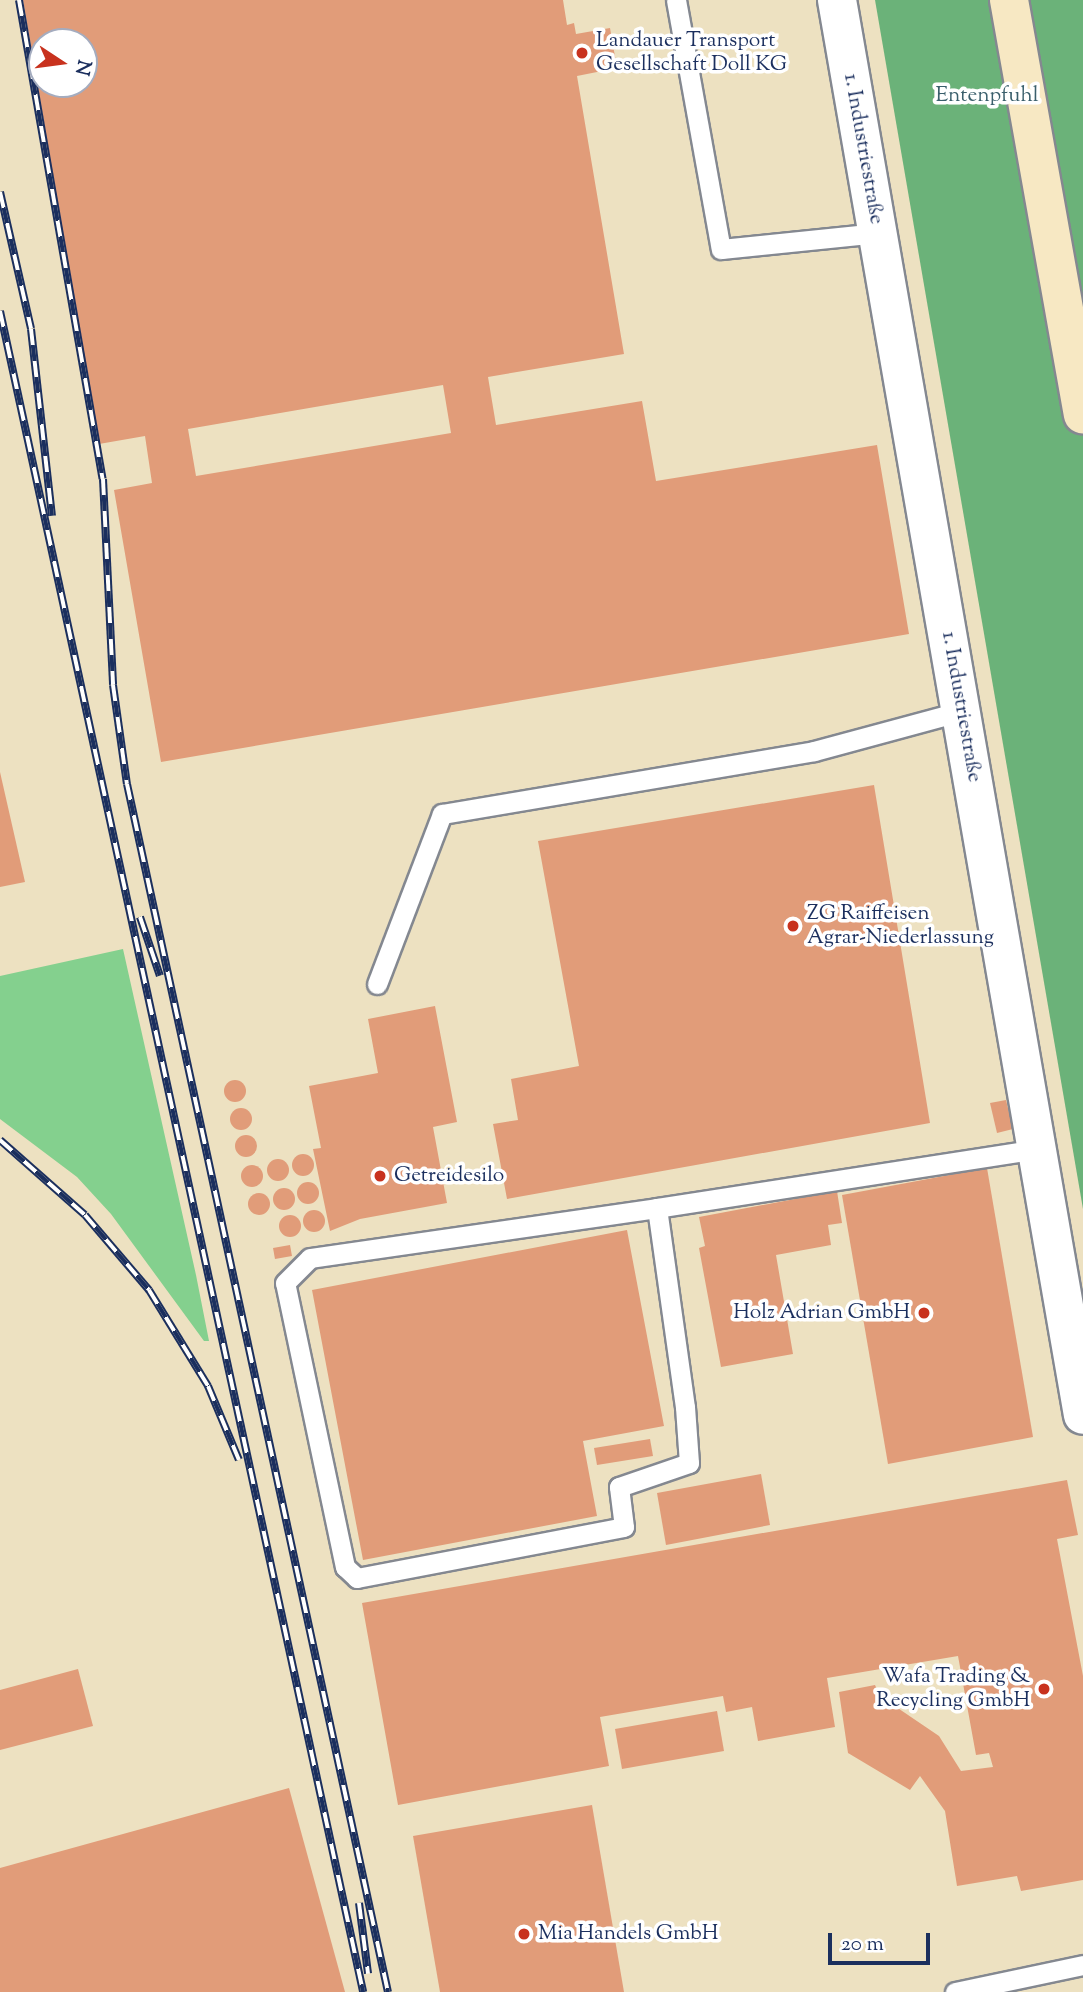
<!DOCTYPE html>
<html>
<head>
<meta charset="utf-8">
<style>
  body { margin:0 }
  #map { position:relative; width:1083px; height:1992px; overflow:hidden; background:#ede1c1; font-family:"Sorts Mill Goudy",serif }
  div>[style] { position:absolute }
  .green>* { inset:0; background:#84d08e }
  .forest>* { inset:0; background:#6bb279 }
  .building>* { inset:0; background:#e19c79 }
  .round { border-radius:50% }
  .roads { filter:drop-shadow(2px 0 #848890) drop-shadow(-2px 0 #848890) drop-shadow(0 2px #848890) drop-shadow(0 -2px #848890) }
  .service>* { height:19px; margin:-9.5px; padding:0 9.5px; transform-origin:9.5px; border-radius:9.5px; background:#fff }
  .minor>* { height:38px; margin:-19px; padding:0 19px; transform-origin:19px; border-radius:19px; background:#fff }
  .secondary>* { height:38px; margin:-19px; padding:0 19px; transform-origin:19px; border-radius:19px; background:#f7e8c3 }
  .rail>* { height:8px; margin-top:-4px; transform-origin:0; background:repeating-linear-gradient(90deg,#fff 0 16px,#1b2f5e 0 32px); box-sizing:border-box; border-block:2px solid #1b2f5e }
  .dots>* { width:19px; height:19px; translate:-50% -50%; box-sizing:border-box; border:4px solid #fff; border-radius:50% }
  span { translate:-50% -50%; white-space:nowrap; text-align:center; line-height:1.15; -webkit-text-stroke:7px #fff; paint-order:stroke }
  .poi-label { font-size:21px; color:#1b2f5e }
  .left { translate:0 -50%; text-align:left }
  .right { translate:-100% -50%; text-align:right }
  .park-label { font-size:21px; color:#3a5f6c }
  .street-label { font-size:21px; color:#1b2f5e }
  .north { position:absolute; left:28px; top:28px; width:70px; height:70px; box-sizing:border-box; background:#fff; border:2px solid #a4acbf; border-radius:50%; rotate:103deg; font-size:19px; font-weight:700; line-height:28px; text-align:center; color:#1b2f5e }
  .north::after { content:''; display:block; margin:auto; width:24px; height:32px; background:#c8321e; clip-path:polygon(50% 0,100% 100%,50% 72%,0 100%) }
  .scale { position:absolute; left:828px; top:1933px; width:102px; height:32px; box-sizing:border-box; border:4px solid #1b2f5e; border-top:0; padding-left:9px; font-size:21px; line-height:24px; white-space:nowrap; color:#1b2f5e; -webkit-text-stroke:5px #fff; paint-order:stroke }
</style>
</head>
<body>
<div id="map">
  <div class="green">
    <div style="clip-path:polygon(123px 949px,196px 1275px,209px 1341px,204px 1341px,111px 1214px,77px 1177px,0 1119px,0 976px)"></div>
  </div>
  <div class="forest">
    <div style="clip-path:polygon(875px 0,1083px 0,1083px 1209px)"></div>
  </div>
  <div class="building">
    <div style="clip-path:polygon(evenodd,23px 0,563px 0,567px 25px,574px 23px,576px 34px,610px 28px,617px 68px,577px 76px,624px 354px,488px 377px,496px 425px,642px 401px,656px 481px,877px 445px,909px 634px,161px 762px,114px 490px,152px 483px,145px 436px,99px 444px,23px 0,42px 42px,84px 42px,84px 84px,42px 84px,42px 42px,23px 0,443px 385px,451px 433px,196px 476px,188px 429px,443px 385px)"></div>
    <div style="clip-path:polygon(0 772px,25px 882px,0 887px)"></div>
    <div style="clip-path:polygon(874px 785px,930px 1123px,507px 1199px,493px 1124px,518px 1120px,511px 1079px,579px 1066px,538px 841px)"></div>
    <div style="clip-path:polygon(435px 1006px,457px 1122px,433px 1127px,447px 1203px,360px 1219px,330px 1231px,313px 1149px,321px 1148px,309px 1086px,378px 1073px,368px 1019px)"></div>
    <div class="round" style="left:224px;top:1080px;width:22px;height:22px"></div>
    <div style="clip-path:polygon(1006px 1100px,1013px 1129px,997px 1133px,990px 1103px)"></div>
    <div class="round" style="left:230px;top:1108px;width:22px;height:22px"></div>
    <div class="round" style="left:235px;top:1135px;width:22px;height:22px"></div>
    <div class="round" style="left:292px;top:1154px;width:22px;height:22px"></div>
    <div class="round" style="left:267px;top:1159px;width:22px;height:22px"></div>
    <div class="round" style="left:241px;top:1165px;width:22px;height:22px"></div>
    <div style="clip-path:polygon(987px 1168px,1033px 1437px,888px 1464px,842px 1195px)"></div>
    <div class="round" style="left:297px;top:1182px;width:22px;height:22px"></div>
    <div class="round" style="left:273px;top:1188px;width:22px;height:22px"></div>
    <div style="clip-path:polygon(837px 1191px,842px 1223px,828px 1225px,831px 1245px,776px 1255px,793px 1354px,721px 1367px,699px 1248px,705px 1246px,699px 1217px)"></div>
    <div class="round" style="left:248px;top:1193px;width:22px;height:22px"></div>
    <div class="round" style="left:303px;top:1210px;width:22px;height:22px"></div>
    <div class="round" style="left:279px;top:1215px;width:22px;height:22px"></div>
    <div style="clip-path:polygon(627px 1230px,664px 1426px,583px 1441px,597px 1516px,363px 1560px,312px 1290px)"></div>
    <div style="clip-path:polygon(290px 1245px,292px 1256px,275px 1259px,273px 1248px)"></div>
    <div style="clip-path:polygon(650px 1439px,653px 1456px,597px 1465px,594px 1448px)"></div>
    <div style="clip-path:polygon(761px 1474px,770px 1525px,666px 1545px,657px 1493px)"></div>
    <div style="clip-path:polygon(1067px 1480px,1078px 1535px,1057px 1539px,1083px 1676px,1083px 1880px,1021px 1891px,1017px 1876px,957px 1886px,945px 1811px,920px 1776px,910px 1790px,848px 1753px,839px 1692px,875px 1685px,880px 1696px,939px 1736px,961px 1771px,993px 1767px,989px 1753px,976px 1755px,958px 1656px,827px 1678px,835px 1727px,758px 1741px,752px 1707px,726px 1712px,723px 1696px,600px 1717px,609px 1766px,398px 1805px,362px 1603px)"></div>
    <div style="clip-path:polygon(78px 1669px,93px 1726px,0 1750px,0 1690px)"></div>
    <div style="clip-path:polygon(717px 1711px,724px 1751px,622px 1769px,615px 1729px)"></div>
    <div style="clip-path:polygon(289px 1788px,345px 1992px,0 1992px,0 1868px)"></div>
    <div style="clip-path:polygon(592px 1805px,624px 1992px,440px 1992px,413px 1836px)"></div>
  </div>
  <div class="roads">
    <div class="service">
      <div style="left:676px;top:0;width:253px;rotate:79.8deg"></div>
      <div style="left:721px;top:249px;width:158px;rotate:-5.8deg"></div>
      <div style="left:377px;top:984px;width:182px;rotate:-69.1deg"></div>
      <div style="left:442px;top:814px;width:377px;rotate:-9.6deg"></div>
      <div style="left:814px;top:751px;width:153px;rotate:-15.1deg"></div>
      <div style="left:657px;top:1208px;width:201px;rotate:82deg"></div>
      <div style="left:685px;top:1407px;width:56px;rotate:85.9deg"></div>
      <div style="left:689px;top:1463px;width:74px;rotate:161.1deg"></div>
      <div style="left:619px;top:1487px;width:40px;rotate:82.9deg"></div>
      <div style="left:624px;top:1527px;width:272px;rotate:169.2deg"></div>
      <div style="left:357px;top:1578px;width:16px;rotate:-137deg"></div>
      <div style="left:345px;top:1567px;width:290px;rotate:-101.9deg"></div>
      <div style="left:285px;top:1283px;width:35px;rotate:-45deg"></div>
      <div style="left:310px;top:1258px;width:351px;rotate:-8.2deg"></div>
      <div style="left:657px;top:1208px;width:388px;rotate:-8.8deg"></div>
      <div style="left:955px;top:1992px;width:131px;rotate:-11.9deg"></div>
    </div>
    <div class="minor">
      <div style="left:837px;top:0;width:1436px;rotate:80.14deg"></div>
    </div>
    <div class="secondary">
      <div style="left:1009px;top:0;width:421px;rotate:79.9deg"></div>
    </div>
  </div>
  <div class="rail">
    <div style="left:19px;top:0;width:486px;rotate:80.1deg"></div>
    <div style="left:103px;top:479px;width:206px;rotate:87.2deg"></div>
    <div style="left:113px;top:685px;width:100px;rotate:82deg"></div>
    <div style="left:127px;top:784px;width:1236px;rotate:77.81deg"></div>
    <div style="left:0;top:192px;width:140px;rotate:77.2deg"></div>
    <div style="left:31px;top:329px;width:188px;rotate:83.6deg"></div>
    <div style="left:0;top:311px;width:1720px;rotate:77.81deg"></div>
    <div style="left:140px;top:917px;width:62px;rotate:71.3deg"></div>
    <div style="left:0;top:1140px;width:113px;rotate:41.4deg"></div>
    <div style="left:85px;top:1215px;width:99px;rotate:49.5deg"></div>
    <div style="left:149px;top:1290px;width:113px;rotate:58.4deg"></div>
    <div style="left:208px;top:1386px;width:80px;rotate:67.3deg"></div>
    <div style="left:359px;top:1903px;width:71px;rotate:82.7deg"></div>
  </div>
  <div class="dots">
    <div style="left:582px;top:53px;background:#c8321e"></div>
    <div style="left:793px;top:926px;background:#c8321e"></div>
    <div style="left:380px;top:1176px;background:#c8321e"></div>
    <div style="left:924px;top:1313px;background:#c8321e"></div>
    <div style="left:1044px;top:1689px;background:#c8321e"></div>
    <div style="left:524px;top:1934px;background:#c8321e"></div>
  </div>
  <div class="poi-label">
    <span class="left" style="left:596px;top:53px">Landauer Transport<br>Gesellschaft Doll KG</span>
    <span class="left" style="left:807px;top:926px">ZG Raiffeisen<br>Agrar-Niederlassung</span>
    <span class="left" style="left:394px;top:1176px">Getreidesilo</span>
    <span class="right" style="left:910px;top:1313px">Holz Adrian GmbH</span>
    <span class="right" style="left:1030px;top:1689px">Wafa Trading &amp;<br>Recycling GmbH</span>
    <span class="left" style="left:538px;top:1934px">Mia Handels GmbH</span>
  </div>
  <div class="park-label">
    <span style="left:987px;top:96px">Entenpfuhl</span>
  </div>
  <div class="street-label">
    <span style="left:863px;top:149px;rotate:80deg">1. Industriestraße</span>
    <span style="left:961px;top:707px;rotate:80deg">1. Industriestraße</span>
  </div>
  <div class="north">N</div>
  <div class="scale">20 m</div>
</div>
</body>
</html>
